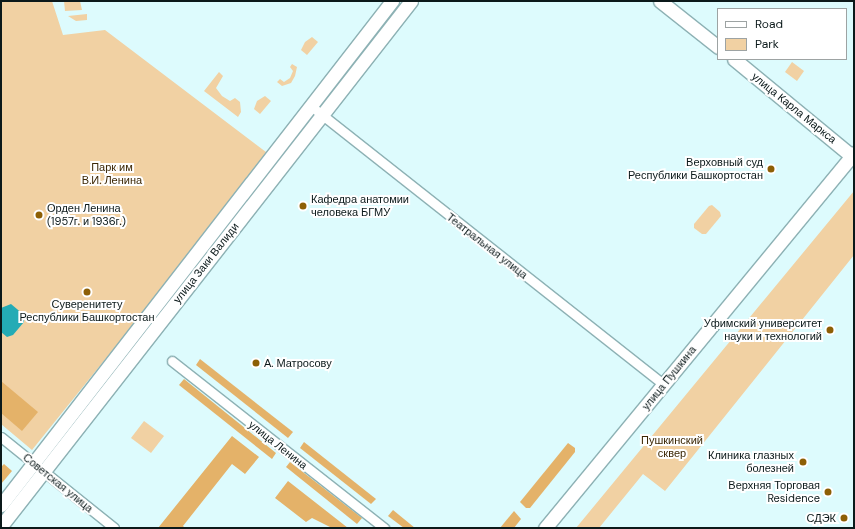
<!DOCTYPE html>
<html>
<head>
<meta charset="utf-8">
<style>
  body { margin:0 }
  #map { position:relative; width:855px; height:529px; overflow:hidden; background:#ddfbfd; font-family:"DM Sans",sans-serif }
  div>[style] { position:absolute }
  .green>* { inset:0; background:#f1d1a3 }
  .forest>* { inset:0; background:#e4b269 }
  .water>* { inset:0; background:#24abb5 }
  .roads { filter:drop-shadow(1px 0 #8db1b4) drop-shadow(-1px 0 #8db1b4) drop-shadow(0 1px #8db1b4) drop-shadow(0 -1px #8db1b4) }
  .street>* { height:9px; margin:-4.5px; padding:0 4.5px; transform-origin:4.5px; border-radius:4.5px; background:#fff }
  .secondary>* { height:13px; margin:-6.5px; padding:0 6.5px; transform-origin:6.5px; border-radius:6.5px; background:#fff }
  .dots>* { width:11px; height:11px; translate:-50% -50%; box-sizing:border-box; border:2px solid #fff; border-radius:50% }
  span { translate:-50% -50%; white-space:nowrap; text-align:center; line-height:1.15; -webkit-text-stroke:4px #fff; paint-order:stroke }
  .street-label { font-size:11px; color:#0b191a }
  .poi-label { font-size:11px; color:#0b191a }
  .right { translate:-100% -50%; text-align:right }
  .left { translate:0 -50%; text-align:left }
  .park-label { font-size:11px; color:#3b2705 }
  .frame { position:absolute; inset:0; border:2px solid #0b191a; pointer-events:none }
  .legend { position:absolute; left:717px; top:8px; width:130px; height:52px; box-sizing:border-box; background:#fff; border:1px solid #9da3a3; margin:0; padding:5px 7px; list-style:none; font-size:12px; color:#0b191a }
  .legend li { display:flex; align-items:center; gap:8px; height:20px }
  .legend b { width:20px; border:1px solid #9da3a3 }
</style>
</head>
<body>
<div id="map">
  <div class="green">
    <div style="clip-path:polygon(1px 1px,52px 1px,63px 35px,105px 30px,270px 155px,32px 450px,1px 424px)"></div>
    <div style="clip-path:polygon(64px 1px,80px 1px,82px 10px,65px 11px)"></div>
    <div style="clip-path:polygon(87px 14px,87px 20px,76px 21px,68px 16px)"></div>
    <div style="clip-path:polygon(312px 37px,318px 42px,307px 55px,301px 50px,305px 42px)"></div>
    <div style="clip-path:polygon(792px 62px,804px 71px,797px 81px,785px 72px)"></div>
    <div style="clip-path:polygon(292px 64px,297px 67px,295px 76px,291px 83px,282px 86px,277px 82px,280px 79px,284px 82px,290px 78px,293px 71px,290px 67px)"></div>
    <div style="clip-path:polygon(219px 72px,223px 76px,216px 88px,222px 96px,230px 101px,235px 98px,240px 102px,241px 112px,238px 117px,204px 91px)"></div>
    <div style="clip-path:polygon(265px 96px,271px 101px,260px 114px,254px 109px,257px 101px)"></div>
    <div style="clip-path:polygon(854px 191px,854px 255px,665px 491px,643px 474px,599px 528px,576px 528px)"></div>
    <div style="clip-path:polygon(712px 205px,720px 212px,721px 216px,706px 234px,702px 234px,694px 228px,694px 224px,709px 206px)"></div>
    <div style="clip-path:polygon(144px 421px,164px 436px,151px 453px,131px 438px)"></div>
  </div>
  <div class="forest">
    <div style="clip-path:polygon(200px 359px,293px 432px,288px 438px,196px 365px)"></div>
    <div style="clip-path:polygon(184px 379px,276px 453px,272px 459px,179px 385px)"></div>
    <div style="clip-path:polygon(1px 381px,38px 412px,22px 431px,1px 413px)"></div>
    <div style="clip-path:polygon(232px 436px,259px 457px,245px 474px,232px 464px,183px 526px,185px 528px,158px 528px)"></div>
    <div style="clip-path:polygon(304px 442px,376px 499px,371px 504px,300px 448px)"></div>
    <div style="clip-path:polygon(568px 443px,575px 448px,575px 452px,530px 508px,526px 508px,520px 502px)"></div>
    <div style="clip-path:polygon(290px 462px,362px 518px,357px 524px,286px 467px)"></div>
    <div style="clip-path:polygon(4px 464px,12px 471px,1px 484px,1px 467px)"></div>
    <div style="clip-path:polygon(288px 481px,348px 528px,332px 528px,312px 518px,306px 522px,275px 498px)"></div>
    <div style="clip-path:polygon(393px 510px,415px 528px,404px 528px,388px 516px)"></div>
    <div style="clip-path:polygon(514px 511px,521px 519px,514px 528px,500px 528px)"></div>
  </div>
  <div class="water">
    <div style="clip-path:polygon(11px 304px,24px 315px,24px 322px,13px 335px,7px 337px,1px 332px,1px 308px)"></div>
  </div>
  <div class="roads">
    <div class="street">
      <div style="left:311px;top:106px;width:449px;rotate:38.3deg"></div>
      <div style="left:172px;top:361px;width:270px;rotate:38.2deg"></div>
      <div style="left:1px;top:437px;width:145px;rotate:38.8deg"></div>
    </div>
    <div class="secondary">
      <div style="left:660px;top:1px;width:74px;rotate:38.4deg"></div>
      <div style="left:734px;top:59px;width:156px;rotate:39.5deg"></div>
      <div style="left:1px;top:505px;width:638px;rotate:-52.2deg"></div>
      <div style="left:1px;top:526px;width:666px;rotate:-52.01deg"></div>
      <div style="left:545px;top:528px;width:486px;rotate:-50.5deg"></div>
    </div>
  </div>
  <div class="dots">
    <div style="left:771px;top:169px;background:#8d5f05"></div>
    <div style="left:303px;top:206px;background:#8d5f05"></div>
    <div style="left:39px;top:215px;background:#8d5f05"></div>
    <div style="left:87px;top:292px;background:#8d5f05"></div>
    <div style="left:830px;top:330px;background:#8d5f05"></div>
    <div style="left:256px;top:363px;background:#8d5f05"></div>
    <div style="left:803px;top:462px;background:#8d5f05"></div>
    <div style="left:828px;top:492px;background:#8d5f05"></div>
    <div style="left:844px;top:518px;background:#8d5f05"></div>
  </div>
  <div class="street-label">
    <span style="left:794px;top:108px;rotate:39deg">улица Карла Маркса</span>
    <span style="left:487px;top:246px;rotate:38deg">Театральная улица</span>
    <span style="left:206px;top:263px;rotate:-52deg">улица Заки Валиди</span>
    <span style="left:669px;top:378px;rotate:-51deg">улица Пушкина</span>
    <span style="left:278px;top:445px;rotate:38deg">улица Ленина</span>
    <span style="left:58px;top:483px;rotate:39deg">Советская улица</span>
  </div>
  <div class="poi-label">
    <span class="right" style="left:763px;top:169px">Верховный суд<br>Республики Башкортостан</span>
    <span class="left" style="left:311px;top:206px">Кафедра анатомии<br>человека БГМУ</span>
    <span class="left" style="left:47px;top:215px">Орден Ленина<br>(1957г. и 1936г.)</span>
    <span style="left:87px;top:311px">Суверенитету<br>Республики Башкортостан</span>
    <span class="right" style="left:822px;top:330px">Уфимский университет<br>науки и технологий</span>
    <span class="left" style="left:264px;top:363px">А. Матросову</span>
    <span class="right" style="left:794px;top:462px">Клиника глазных<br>болезней</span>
    <span class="right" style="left:820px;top:492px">Верхняя Торговая<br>Residence</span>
    <span class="right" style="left:836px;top:518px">СДЭК</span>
  </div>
  <div class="park-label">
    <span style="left:112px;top:174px">Парк им<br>В.И. Ленина</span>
    <span style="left:672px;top:447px">Пушкинский<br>сквер</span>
  </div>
  <div class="frame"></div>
  <ul class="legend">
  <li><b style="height:5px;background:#fff"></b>Road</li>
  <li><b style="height:11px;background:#f1d1a3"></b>Park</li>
  </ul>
</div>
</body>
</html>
